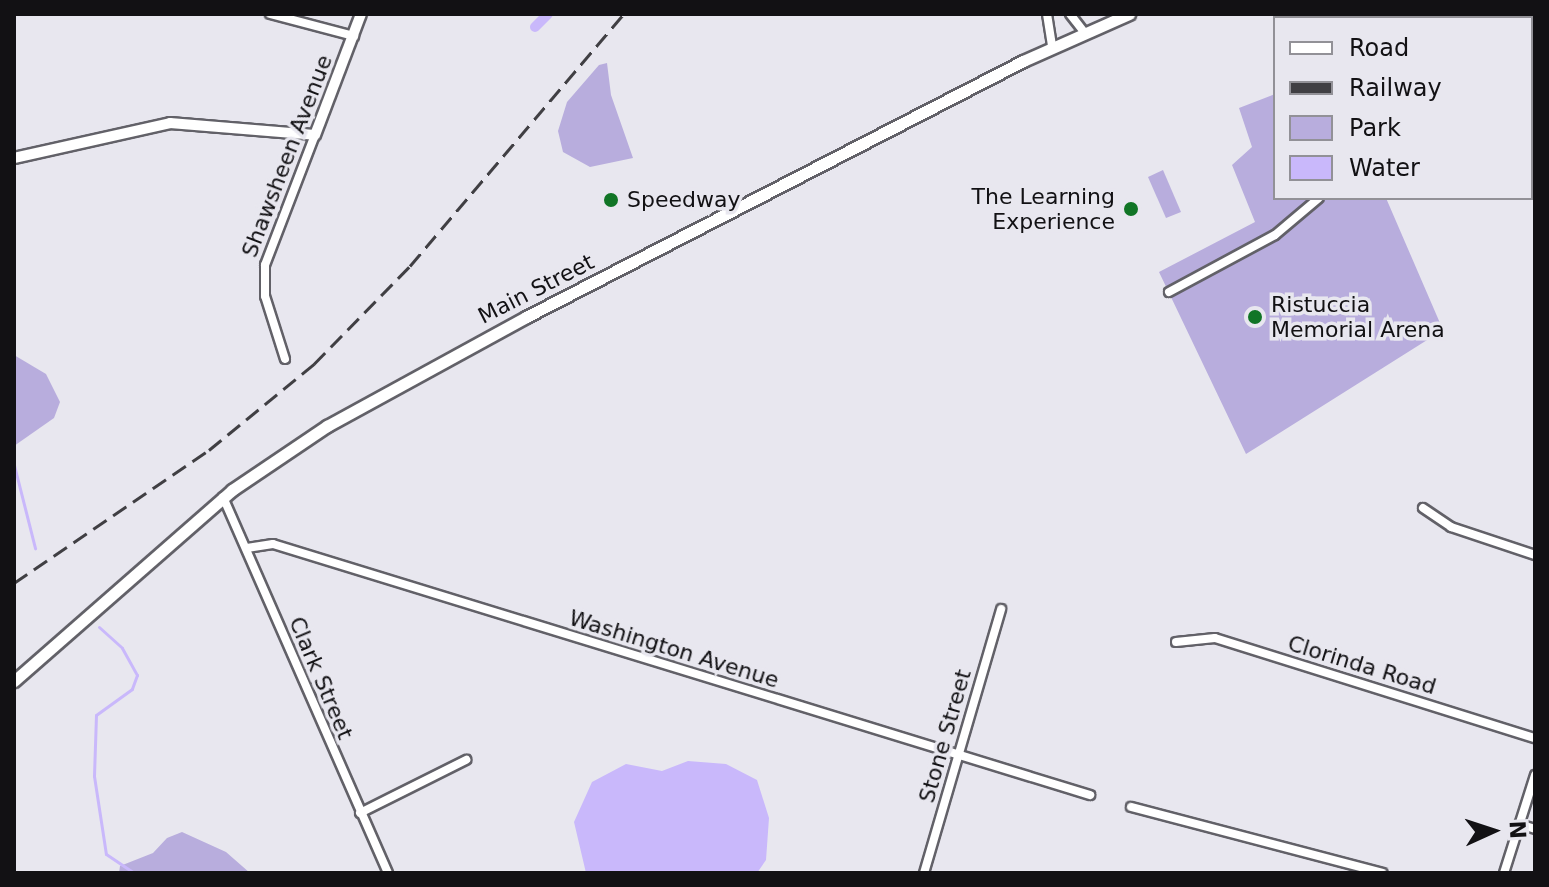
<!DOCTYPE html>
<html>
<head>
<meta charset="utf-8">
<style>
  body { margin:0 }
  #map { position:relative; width:1549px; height:887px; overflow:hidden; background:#e8e7ef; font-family:"DejaVu Sans",sans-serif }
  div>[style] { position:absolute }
  .green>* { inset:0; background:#b8addd }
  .water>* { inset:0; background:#c9b8fb }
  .stream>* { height:3px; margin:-1.5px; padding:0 1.5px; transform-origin:1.5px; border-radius:1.5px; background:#c9b8fb }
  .canal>* { height:10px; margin:-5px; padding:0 5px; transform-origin:5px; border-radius:5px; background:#c9b8fb }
  .roads { filter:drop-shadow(2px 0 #626168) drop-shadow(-2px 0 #626168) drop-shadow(0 2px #626168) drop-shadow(0 -2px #626168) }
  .minor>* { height:8px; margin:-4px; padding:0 4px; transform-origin:4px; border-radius:4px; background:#fff }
  .tertiary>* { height:10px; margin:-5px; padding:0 5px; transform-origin:5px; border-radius:5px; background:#fff }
  .secondary>* { height:11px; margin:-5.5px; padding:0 5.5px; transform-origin:5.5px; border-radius:5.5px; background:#fff }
  .rail>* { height:3px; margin-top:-1.5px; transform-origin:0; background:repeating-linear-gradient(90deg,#403f43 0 16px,transparent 0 24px) }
  .dots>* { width:22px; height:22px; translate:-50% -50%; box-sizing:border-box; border:4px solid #e8e7ef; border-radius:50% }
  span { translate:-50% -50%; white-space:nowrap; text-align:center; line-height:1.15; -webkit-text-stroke:7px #e8e7ef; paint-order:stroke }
  .street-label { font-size:22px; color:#121114 }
  .poi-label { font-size:22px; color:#121114 }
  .right { translate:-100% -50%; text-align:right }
  .left { translate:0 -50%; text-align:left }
  .frame { position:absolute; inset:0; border:16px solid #121114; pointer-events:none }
  .legend { position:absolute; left:1273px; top:16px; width:260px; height:184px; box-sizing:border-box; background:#e8e7ef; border:2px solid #929197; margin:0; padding:10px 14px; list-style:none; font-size:24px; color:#121114 }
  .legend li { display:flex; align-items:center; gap:16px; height:40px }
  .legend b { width:40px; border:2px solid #929197 }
  .north { position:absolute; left:1453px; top:791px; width:80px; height:80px; -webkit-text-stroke:6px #e8e7ef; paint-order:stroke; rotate:87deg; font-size:22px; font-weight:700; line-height:32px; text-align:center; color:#121114 }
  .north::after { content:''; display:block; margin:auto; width:28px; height:36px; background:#121114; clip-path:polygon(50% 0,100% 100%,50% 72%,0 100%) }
</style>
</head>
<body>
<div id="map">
  <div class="green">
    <div style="clip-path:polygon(607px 63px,611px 95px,633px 158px,590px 167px,563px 152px,558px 131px,567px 102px,599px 65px)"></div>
    <div style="clip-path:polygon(1275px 94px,1275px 198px,1386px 198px,1443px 330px,1246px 454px,1159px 272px,1255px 222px,1232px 165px,1252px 147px,1239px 108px)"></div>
    <div style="clip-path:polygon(1163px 170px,1181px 212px,1166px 218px,1148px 177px)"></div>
    <div style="clip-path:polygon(14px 355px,46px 374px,60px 402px,54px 418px,14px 446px)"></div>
    <div style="clip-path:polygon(182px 832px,226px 852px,250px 873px,119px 873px,120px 866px,153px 853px,167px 838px)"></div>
  </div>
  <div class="water">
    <div style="clip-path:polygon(688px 761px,726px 764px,757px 780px,769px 818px,766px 860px,757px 873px,586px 873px,574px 822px,592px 782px,626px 764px,662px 771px)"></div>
  </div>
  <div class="stream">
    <div style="left:14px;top:465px;width:86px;rotate:75.8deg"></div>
    <div style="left:99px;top:627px;width:31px;rotate:42deg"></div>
    <div style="left:122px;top:648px;width:31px;rotate:61deg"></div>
    <div style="left:137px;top:675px;width:15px;rotate:110deg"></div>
    <div style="left:132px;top:689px;width:44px;rotate:144.2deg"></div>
    <div style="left:96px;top:715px;width:61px;rotate:91.9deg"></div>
    <div style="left:94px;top:776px;width:79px;rotate:81.3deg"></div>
    <div style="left:106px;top:854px;width:34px;rotate:34deg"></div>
  </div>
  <div class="canal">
    <div style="left:535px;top:27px;width:18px;rotate:-45deg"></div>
  </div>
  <div class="roads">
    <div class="minor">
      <div style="left:270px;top:14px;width:87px;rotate:14.7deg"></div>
      <div style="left:1047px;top:14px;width:33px;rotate:81deg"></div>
      <div style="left:1070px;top:14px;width:23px;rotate:52deg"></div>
      <div style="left:1297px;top:14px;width:4px;rotate:76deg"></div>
      <div style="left:1169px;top:292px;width:120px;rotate:-28.3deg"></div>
      <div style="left:1275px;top:235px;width:57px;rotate:-40.1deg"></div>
      <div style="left:285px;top:359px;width:66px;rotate:-107.6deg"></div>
      <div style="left:265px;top:296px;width:31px;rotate:-90deg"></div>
      <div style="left:265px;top:265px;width:139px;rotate:-69deg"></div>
      <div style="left:223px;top:497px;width:411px;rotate:66.3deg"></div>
      <div style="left:1423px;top:508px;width:34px;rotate:34deg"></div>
      <div style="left:1451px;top:527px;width:89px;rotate:18.4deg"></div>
      <div style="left:247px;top:548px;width:26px;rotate:-9deg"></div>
      <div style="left:273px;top:544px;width:855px;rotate:17.08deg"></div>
      <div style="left:1176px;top:642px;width:39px;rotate:-6deg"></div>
      <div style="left:1215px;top:638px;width:335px;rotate:17.4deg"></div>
      <div style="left:1131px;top:807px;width:260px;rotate:14.7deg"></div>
      <div style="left:360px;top:813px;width:119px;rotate:-26.6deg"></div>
      <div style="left:1519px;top:824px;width:17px;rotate:17deg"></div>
      <div style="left:924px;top:873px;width:275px;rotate:-73.7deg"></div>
      <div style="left:1504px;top:873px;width:103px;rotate:-72.4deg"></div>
    </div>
    <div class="tertiary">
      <div style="left:14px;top:158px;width:160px;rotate:-12.6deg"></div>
      <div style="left:170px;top:123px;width:145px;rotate:4.7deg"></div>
      <div style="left:315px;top:135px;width:129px;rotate:-69.2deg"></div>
    </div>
    <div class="secondary">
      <div style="left:14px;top:681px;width:290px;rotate:-41.2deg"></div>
      <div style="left:232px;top:490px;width:115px;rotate:-34deg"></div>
      <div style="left:327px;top:426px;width:227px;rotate:-28.7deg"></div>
      <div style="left:526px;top:317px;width:559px;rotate:-27.25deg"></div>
      <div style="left:1023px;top:61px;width:116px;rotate:-23.9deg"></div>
    </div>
  </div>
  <div class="rail">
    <div style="left:14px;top:583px;width:236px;rotate:-34.3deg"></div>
    <div style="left:209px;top:450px;width:136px;rotate:-39.3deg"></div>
    <div style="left:314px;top:364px;width:137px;rotate:-45.6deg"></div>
    <div style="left:410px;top:266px;width:331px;rotate:-49.7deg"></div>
  </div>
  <div class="dots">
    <div style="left:611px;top:200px;background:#117526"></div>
    <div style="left:1131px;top:209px;background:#117526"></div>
    <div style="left:1255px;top:317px;background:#117526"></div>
  </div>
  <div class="street-label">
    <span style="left:287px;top:156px;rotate:-69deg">Shawsheen Avenue</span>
    <span style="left:536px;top:289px;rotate:-27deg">Main Street</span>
    <span style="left:674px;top:649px;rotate:17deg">Washington Avenue</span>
    <span style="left:1362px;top:665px;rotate:17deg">Clorinda Road</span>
    <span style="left:321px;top:678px;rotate:67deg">Clark Street</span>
    <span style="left:945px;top:736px;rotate:-74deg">Stone Street</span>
  </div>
  <div class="poi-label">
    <span class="right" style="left:1115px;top:209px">The Learning<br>Experience</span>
    <span class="left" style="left:627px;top:200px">Speedway</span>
    <span class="left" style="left:1271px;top:317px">Ristuccia<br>Memorial Arena</span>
  </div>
  <div class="frame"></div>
  <ul class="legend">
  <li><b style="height:10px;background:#fff"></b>Road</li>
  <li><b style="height:10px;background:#403f43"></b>Railway</li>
  <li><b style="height:22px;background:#b8addd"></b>Park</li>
  <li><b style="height:22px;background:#c9b8fb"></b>Water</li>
  </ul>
  <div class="north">N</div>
</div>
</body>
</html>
